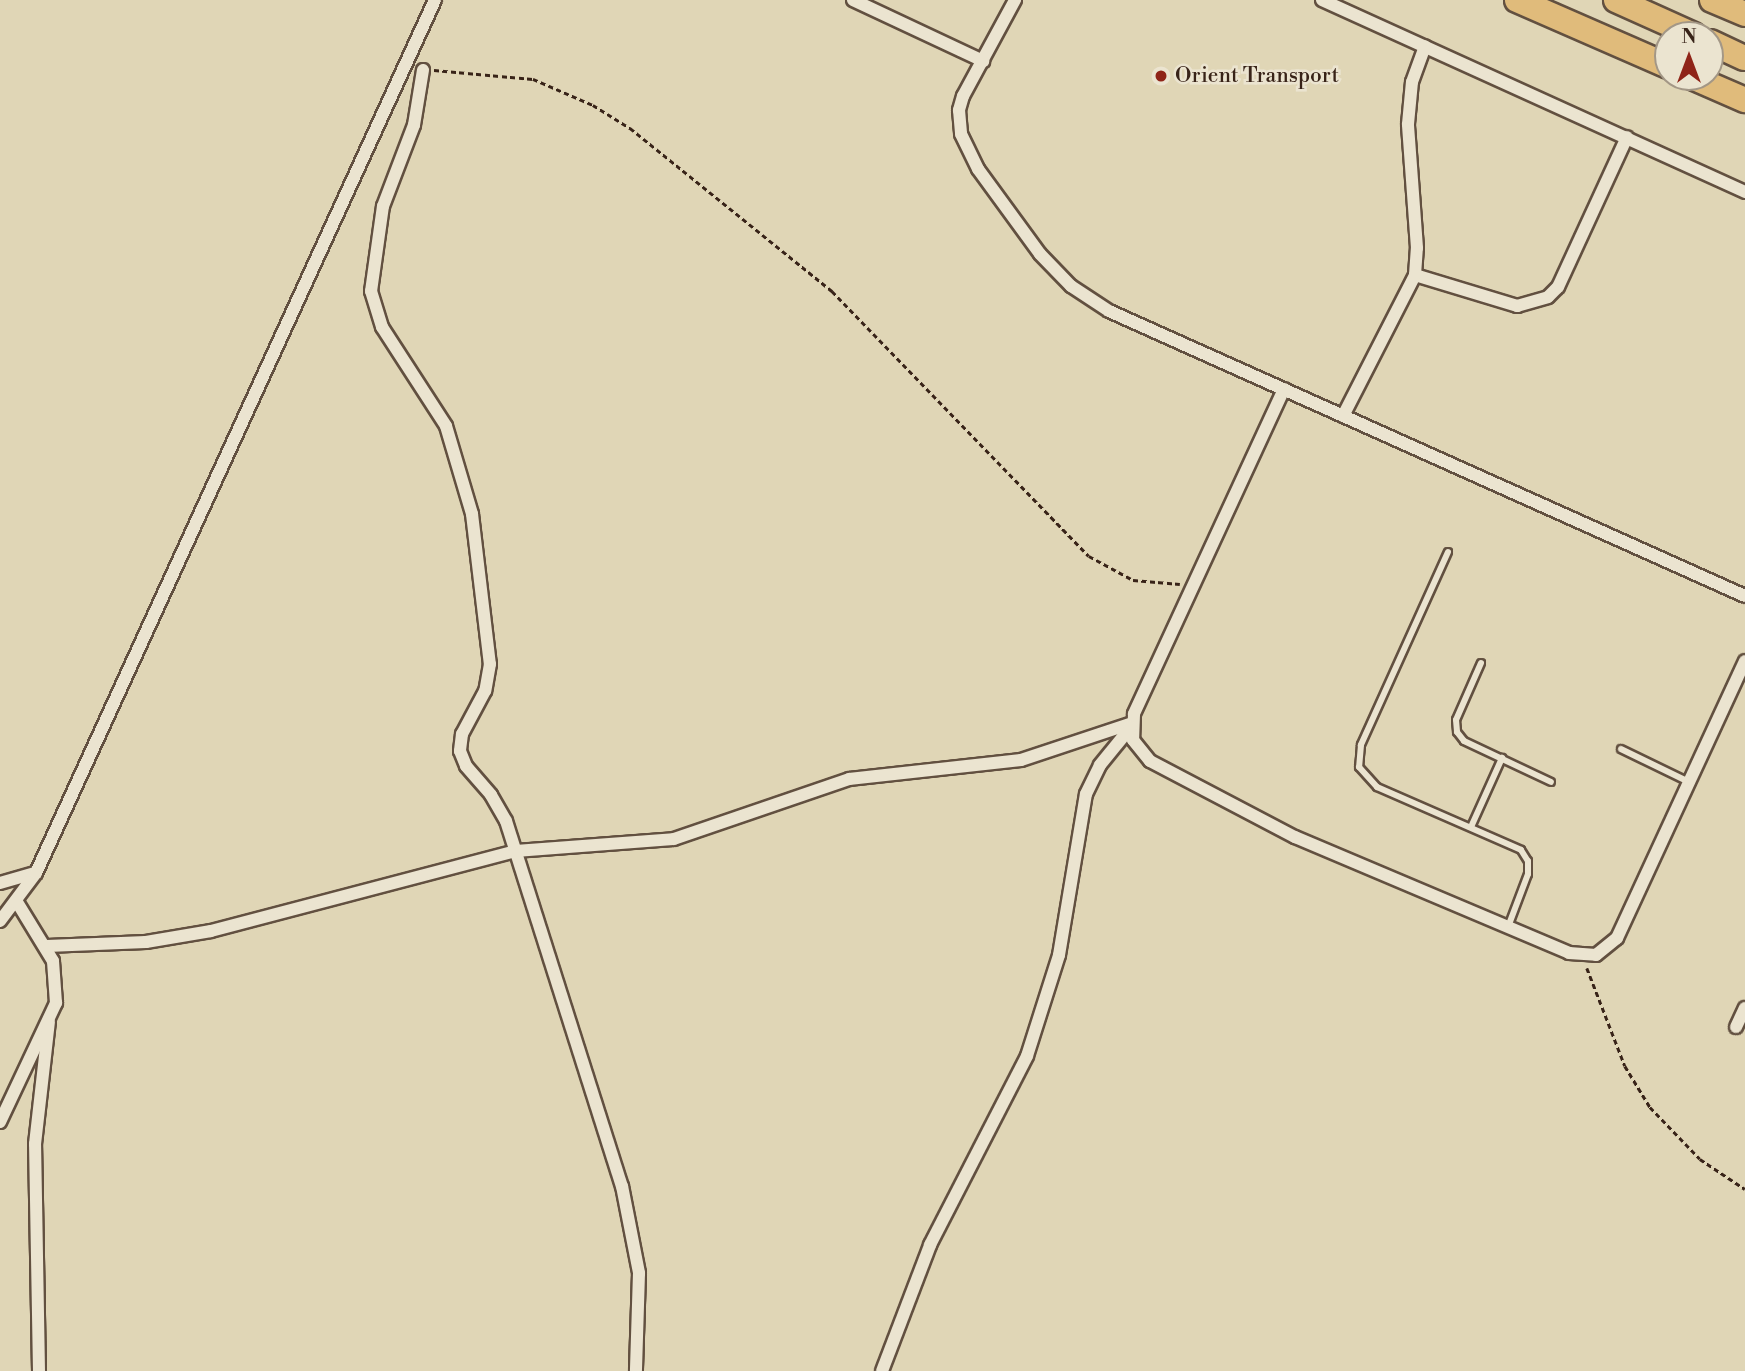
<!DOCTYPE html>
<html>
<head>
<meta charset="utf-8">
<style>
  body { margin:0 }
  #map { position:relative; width:1745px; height:1371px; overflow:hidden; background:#e0d6b6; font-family:"Libre Bodoni",serif }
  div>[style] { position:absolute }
  .path>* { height:2.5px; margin-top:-1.25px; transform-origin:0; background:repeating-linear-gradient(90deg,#382318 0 5px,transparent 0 8.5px) }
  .roads { filter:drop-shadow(2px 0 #625040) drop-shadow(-2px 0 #625040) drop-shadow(0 2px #625040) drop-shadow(0 -2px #625040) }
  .service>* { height:6px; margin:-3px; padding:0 3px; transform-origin:3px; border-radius:3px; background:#ebe4d0 }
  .minor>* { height:12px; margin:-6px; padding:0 6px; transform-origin:6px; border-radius:6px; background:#ebe4d0 }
  .motorway>* { height:24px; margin:-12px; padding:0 12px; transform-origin:12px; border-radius:12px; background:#e0bb7b }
  .dots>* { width:19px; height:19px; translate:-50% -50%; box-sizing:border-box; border:4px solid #ebe4d0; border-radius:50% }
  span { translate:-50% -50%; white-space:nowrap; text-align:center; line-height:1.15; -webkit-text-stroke:5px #ebe4d0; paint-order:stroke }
  .poi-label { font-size:21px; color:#382318 }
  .left { translate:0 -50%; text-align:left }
  .north { position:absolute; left:1654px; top:21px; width:70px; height:70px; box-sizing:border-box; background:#ebe4d0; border:2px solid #a39786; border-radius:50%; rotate:0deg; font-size:19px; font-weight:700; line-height:28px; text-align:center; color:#382318 }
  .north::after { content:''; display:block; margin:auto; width:24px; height:32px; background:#8f2418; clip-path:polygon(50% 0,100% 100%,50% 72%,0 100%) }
</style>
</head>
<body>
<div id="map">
  <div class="path">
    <div style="left:434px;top:70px;width:99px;rotate:5.2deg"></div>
    <div style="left:533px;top:79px;width:65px;rotate:23.4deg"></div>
    <div style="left:593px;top:105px;width:44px;rotate:31.9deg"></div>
    <div style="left:630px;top:128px;width:260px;rotate:38.9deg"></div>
    <div style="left:832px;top:291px;width:369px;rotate:45.9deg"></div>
    <div style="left:1089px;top:556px;width:50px;rotate:28.6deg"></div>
    <div style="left:1133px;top:580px;width:47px;rotate:4.9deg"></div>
    <div style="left:1587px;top:968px;width:105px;rotate:68.8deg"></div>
    <div style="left:1625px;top:1066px;width:48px;rotate:58.6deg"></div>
    <div style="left:1650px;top:1107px;width:72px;rotate:46.1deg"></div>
    <div style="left:1700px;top:1159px;width:54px;rotate:33.7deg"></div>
  </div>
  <div class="roads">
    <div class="service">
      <div style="left:1448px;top:552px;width:212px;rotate:114.3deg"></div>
      <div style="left:1361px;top:745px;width:22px;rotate:95deg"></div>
      <div style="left:1359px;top:767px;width:27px;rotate:48deg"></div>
      <div style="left:1377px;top:787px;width:157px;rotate:23.6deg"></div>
      <div style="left:1521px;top:850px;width:13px;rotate:58deg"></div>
      <div style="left:1528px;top:861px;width:13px;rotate:90deg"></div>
      <div style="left:1528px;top:874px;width:57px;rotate:110.7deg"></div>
      <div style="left:1481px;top:663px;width:62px;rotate:113.7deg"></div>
      <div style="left:1456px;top:720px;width:12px;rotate:85deg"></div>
      <div style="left:1457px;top:732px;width:11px;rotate:52deg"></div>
      <div style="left:1464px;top:741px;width:96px;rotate:25.2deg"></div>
      <div style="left:1621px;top:749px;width:76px;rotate:25.9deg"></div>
      <div style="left:1471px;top:827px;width:76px;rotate:-65.8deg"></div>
    </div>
    <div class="minor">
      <div style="left:853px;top:0;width:144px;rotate:25.1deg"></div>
      <div style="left:1015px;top:0;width:109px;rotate:118.4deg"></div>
      <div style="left:963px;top:96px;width:15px;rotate:106deg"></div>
      <div style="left:959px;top:110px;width:24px;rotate:85deg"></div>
      <div style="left:961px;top:134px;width:39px;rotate:64deg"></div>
      <div style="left:978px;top:169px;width:105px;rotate:53.9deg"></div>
      <div style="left:1040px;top:254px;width:45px;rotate:45.9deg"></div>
      <div style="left:1071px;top:286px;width:45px;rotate:33.3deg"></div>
      <div style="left:1109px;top:311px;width:697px;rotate:24.14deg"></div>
      <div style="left:1322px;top:0;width:465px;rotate:24.4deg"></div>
      <div style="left:423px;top:70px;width:56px;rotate:99.3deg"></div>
      <div style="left:414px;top:125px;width:87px;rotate:110.9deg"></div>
      <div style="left:383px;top:206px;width:86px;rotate:98deg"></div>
      <div style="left:371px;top:291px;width:38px;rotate:73deg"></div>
      <div style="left:382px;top:327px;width:118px;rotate:57.1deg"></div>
      <div style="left:446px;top:426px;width:92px;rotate:73.5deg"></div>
      <div style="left:472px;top:514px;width:151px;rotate:83.2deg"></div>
      <div style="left:490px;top:664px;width:27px;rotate:100deg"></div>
      <div style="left:485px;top:691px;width:49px;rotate:118.1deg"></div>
      <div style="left:462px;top:734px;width:17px;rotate:97deg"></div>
      <div style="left:460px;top:751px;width:16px;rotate:68deg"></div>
      <div style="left:466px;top:766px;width:38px;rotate:49deg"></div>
      <div style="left:491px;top:795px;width:30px;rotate:60deg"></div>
      <div style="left:506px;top:821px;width:383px;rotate:72.4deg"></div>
      <div style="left:622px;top:1186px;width:89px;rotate:78.9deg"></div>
      <div style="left:639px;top:1273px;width:98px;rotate:91.8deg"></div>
      <div style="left:1415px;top:275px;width:107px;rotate:16.9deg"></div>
      <div style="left:1517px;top:306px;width:32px;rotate:-16deg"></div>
      <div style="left:1548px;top:297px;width:14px;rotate:-45deg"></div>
      <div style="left:1558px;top:287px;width:165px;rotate:-65.3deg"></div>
      <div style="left:1284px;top:389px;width:358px;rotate:114.8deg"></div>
      <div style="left:1134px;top:714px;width:26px;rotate:92deg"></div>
      <div style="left:1133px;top:740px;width:27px;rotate:51deg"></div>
      <div style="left:1150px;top:761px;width:164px;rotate:27.7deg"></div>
      <div style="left:1295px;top:837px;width:298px;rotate:22.9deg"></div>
      <div style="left:1569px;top:953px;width:27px;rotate:4deg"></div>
      <div style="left:1596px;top:955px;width:27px;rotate:-39deg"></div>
      <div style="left:1617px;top:938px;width:305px;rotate:-65.2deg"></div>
      <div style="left:1343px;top:416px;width:158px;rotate:-62.9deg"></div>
      <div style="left:1415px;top:275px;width:27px;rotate:-86deg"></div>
      <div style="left:1417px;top:248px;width:124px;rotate:-94.2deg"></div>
      <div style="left:1408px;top:124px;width:42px;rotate:-84.6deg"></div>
      <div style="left:1412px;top:82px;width:38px;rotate:-70deg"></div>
      <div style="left:0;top:883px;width:37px;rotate:-16deg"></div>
      <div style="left:0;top:921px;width:60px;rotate:-53.1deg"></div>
      <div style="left:36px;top:873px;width:960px;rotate:-65.44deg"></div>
      <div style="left:47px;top:946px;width:99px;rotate:-2.3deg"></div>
      <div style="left:146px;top:942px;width:66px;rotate:-9.6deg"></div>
      <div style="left:211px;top:931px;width:314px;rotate:-14.7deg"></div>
      <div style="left:515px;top:851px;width:159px;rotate:-4.3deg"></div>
      <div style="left:674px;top:839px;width:185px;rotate:-18.9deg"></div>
      <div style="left:849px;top:779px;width:173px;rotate:-6.3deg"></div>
      <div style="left:1021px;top:760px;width:117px;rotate:-18.4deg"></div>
      <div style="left:1736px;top:1027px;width:21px;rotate:-65deg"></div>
      <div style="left:0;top:1122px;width:132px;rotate:-64.8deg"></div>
      <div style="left:56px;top:1003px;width:42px;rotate:-94.1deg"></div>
      <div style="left:53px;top:961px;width:69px;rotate:-121.4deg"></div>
      <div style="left:39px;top:1371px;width:227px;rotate:-91deg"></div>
      <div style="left:35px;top:1144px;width:123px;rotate:-83.5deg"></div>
      <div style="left:882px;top:1371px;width:135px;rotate:-69.1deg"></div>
      <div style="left:930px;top:1245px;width:212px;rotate:-62.8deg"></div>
      <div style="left:1027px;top:1056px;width:106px;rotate:-72.4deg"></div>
      <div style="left:1059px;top:955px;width:163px;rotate:-80.5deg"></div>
      <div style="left:1086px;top:794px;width:32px;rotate:-64deg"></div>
      <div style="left:1100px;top:765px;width:49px;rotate:-50.8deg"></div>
    </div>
    <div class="motorway">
      <div style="left:1517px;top:0;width:165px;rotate:23.6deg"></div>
      <div style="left:1616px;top:0;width:85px;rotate:24.2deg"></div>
      <div style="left:1712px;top:0;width:36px;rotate:23deg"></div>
      <div style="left:1710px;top:42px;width:38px;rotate:25deg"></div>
      <div style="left:1692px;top:77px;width:58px;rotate:23.5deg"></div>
    </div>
  </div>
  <div class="dots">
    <div style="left:1161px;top:76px;background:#8f2418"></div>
  </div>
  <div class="poi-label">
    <span class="left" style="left:1175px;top:76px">Orient Transport</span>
  </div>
  <div class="north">N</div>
</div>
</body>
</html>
